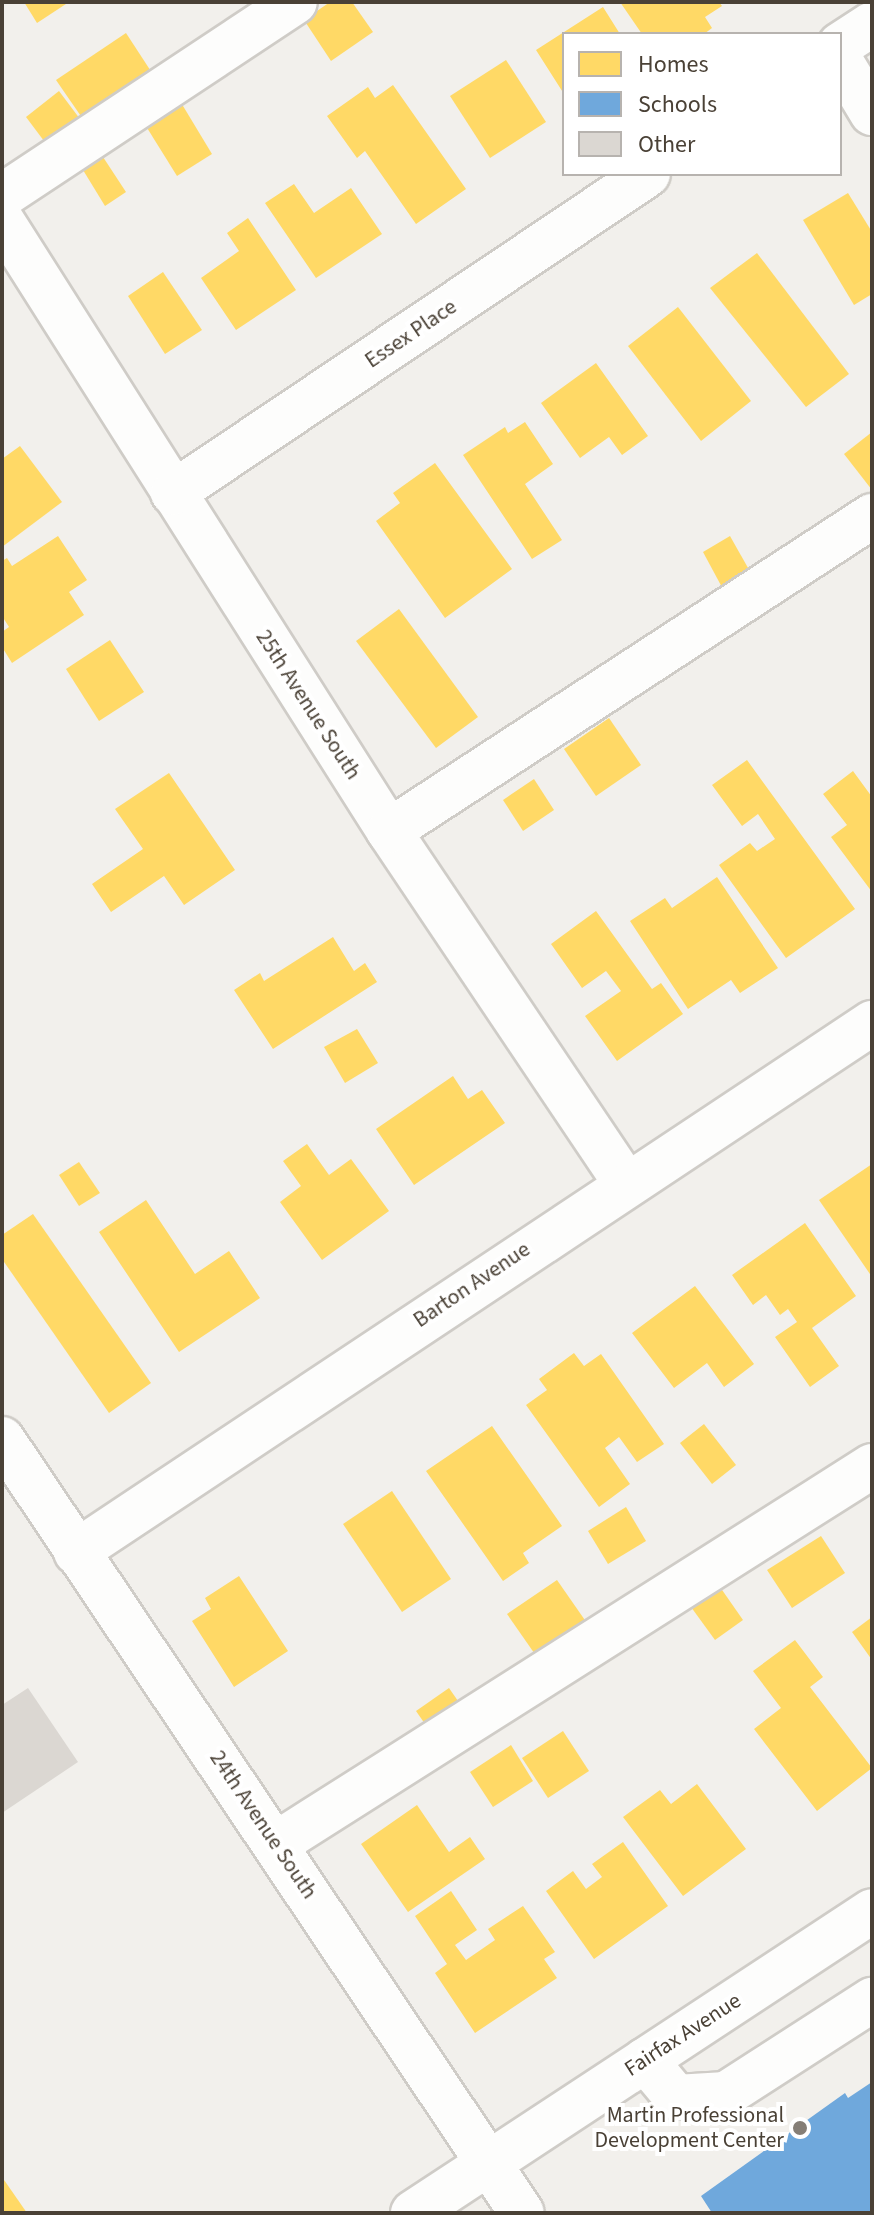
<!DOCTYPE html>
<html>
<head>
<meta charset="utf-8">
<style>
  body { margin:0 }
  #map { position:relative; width:874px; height:2215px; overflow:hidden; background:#f2f0ec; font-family:"Source Sans 3",sans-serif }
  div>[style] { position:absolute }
  .homes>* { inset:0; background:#ffd966 }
  .schools>* { inset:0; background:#6fa8dc }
  .building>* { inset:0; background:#dbd7d2 }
  .roads { filter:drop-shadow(2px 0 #cfccc7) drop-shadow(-2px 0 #cfccc7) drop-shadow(0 2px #cfccc7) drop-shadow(0 -2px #cfccc7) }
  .minor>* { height:44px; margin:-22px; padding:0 22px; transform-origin:22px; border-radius:22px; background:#fdfdfc }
  .dots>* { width:22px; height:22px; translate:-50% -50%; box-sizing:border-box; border:4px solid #fff; border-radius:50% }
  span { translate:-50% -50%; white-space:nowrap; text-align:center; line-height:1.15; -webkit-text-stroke:8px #fff; paint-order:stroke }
  .street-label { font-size:22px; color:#4a4136 }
  .poi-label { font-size:22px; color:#4a4136 }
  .right { translate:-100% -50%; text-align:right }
  .frame { position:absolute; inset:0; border:4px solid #4a4136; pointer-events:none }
  .legend { position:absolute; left:562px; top:32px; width:280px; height:144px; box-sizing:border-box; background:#fff; border:2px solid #b7b3af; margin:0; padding:10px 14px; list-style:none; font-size:24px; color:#4a4136 }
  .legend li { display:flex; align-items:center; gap:16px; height:40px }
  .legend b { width:40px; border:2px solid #b7b3af }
</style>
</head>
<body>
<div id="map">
  <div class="homes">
    <div style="clip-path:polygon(24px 2px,69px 2px,37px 23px)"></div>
    <div style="clip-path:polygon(330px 2px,352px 2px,373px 32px,331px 61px,304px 20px)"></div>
    <div style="clip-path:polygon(620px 2px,719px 2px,722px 6px,705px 17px,712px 28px,704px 34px,642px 34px)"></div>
    <div style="clip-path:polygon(603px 7px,620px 34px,564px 34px,564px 94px,536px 50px)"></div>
    <div style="clip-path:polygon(126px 33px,156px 79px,87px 125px,56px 80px)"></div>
    <div style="clip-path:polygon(506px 60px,546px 122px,490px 158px,450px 96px)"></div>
    <div style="clip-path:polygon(393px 85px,466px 189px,416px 224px,365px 151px,357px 158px,327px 116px,368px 87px,375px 98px)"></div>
    <div style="clip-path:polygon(59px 91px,83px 123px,50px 149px,26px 117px)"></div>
    <div style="clip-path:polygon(180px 101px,212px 154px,177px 176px,144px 123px)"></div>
    <div style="clip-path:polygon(103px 157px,126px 192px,105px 206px,83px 170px)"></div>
    <div style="clip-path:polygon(294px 184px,314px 213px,351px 188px,382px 234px,316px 278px,265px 203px)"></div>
    <div style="clip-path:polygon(848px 193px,872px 232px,872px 294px,854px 305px,803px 220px)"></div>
    <div style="clip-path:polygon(248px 218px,296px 290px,236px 330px,201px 278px,239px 251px,227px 233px)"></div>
    <div style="clip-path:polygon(757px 253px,849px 374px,806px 407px,710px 288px)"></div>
    <div style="clip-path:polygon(163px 272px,202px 330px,165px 354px,128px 296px)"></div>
    <div style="clip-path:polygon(678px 307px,751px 401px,701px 441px,628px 346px)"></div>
    <div style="clip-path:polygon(596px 363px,648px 436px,622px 455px,609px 437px,580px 458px,541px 403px)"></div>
    <div style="clip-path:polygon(525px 422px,553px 464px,525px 484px,562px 540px,532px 559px,463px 455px,505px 427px,508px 433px)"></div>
    <div style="clip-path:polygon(872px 432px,872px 490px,844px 454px)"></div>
    <div style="clip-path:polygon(20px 446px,62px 502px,2px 547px,2px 459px)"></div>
    <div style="clip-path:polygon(435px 463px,512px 569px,445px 618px,376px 521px,400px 503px,393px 493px)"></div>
    <div style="clip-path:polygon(58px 536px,87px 580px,69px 592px,84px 615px,12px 663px,2px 647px,2px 632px,9px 627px,2px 616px,2px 561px,7px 558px,12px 566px)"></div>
    <div style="clip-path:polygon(730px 536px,752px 575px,724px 591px,703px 552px)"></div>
    <div style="clip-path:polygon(399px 609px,478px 717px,436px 748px,356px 641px)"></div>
    <div style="clip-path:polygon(110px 640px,144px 692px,99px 721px,66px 669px)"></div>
    <div style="clip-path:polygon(609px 718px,641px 765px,596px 796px,564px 749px)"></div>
    <div style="clip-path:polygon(747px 760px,855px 909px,786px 958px,719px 865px,750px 843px,757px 851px,775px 839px,758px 814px,742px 826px,712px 785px)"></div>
    <div style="clip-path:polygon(853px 771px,872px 797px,872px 892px,831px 837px,847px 825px,823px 794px)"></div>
    <div style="clip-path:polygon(169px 773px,235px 870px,184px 905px,164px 876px,111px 912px,92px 884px,143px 849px,115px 809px)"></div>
    <div style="clip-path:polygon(534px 779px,554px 810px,523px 831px,503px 800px)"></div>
    <div style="clip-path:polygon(717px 877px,778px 968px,740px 993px,731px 980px,688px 1009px,630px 921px,665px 898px,672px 908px)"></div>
    <div style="clip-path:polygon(596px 911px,652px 989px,661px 983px,683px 1014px,617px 1061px,585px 1016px,621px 991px,606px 971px,582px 988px,551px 944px)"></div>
    <div style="clip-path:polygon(333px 937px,354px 971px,365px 963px,377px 982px,273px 1049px,234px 990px,260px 973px,264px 981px)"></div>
    <div style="clip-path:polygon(357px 1029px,378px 1063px,345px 1083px,324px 1047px)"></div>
    <div style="clip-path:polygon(453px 1076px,468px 1099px,482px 1090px,505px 1123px,414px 1185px,376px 1129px)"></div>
    <div style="clip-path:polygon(307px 1144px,329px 1175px,351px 1159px,389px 1211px,322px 1260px,280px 1202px,301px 1186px,283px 1161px)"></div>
    <div style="clip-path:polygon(79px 1162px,100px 1193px,79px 1206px,59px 1175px)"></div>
    <div style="clip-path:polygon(872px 1164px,872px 1277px,819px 1200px)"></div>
    <div style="clip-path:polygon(146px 1200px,195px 1274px,229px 1251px,260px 1298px,179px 1352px,99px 1232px)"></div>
    <div style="clip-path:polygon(33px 1214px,151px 1383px,109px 1413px,2px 1259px,2px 1235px)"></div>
    <div style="clip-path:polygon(805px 1223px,856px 1296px,812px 1328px,839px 1366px,810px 1387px,775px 1337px,797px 1322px,788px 1309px,780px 1315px,766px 1295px,753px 1305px,732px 1275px)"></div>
    <div style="clip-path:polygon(695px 1286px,754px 1364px,724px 1387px,707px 1363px,674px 1388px,632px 1333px)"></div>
    <div style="clip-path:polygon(574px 1353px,584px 1366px,601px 1354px,664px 1444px,637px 1462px,619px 1437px,605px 1448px,630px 1484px,599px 1507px,526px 1405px,547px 1390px,539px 1379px)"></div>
    <div style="clip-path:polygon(704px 1424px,736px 1465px,712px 1484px,680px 1443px)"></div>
    <div style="clip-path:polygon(492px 1426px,562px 1526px,523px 1553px,529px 1563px,503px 1581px,426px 1471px)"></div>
    <div style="clip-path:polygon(392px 1491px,451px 1579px,402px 1612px,343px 1524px)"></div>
    <div style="clip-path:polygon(626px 1507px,646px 1541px,608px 1564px,588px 1531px)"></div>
    <div style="clip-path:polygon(821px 1536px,845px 1573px,792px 1608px,767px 1570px)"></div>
    <div style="clip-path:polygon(239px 1576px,288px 1651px,234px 1687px,192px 1621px,211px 1609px,205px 1598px)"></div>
    <div style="clip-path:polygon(557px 1580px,589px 1626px,539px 1660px,507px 1614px)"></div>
    <div style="clip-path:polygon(720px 1587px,743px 1620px,715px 1640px,691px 1607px)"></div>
    <div style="clip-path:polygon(872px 1617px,872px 1660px,852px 1632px)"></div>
    <div style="clip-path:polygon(795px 1640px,823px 1677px,810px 1687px,872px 1768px,817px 1811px,754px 1729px,781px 1708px,753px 1671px)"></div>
    <div style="clip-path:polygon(449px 1688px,467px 1714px,434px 1737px,416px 1711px)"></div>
    <div style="clip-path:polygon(563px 1731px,589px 1771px,548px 1798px,522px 1758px)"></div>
    <div style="clip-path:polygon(511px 1745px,533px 1781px,493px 1807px,470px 1772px)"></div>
    <div style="clip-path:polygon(697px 1784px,746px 1849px,683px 1896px,623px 1817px,660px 1790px,671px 1804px)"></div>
    <div style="clip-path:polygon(417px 1805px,449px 1852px,470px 1837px,485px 1859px,408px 1912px,361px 1844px)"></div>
    <div style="clip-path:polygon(623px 1842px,668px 1906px,594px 1959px,546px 1891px,573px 1871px,586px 1889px,602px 1877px,592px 1864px)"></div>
    <div style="clip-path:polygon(451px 1891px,477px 1930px,455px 1945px,466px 1960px,495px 1940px,488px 1929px,523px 1906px,555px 1952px,544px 1959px,557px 1978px,475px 2033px,435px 1973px,447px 1964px,415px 1916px)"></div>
    <div style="clip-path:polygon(2px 2177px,27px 2213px,2px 2213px)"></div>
  </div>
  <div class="schools">
    <div style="clip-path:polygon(872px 2082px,872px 2213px,712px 2213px,701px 2196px,845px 2093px,848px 2098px)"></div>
  </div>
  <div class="building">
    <div style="clip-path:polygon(28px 1688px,78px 1762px,2px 1813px,2px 1705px)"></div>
  </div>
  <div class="roads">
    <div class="minor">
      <div style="left:840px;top:45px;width:38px;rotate:-33deg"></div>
      <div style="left:840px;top:60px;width:62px;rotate:58.9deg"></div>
      <div style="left:2px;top:196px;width:351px;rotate:-33.5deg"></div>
      <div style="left:2px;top:221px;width:722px;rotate:57.61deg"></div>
      <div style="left:389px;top:831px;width:423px;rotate:56.1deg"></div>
      <div style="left:173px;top:493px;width:572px;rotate:-33.88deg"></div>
      <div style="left:389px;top:831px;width:577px;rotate:-33.11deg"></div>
      <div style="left:2px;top:1439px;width:932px;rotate:56.11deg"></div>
      <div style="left:76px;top:1552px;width:956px;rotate:-33.61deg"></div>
      <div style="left:276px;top:1844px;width:706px;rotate:-32.38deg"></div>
      <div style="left:645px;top:2060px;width:48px;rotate:50deg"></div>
      <div style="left:676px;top:2097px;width:50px;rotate:-3.4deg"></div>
      <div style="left:726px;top:2094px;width:174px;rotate:-32.8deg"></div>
      <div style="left:413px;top:2213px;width:549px;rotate:-33.34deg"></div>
    </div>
  </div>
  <div class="dots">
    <div style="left:800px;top:2128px;background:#857e76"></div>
  </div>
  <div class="street-label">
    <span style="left:411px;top:334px;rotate:-34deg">Essex Place</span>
    <span style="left:308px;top:705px;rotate:57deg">25th Avenue South</span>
    <span style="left:472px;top:1285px;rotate:-34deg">Barton Avenue</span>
    <span style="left:263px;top:1825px;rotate:56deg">24th Avenue South</span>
    <span style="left:683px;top:2035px;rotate:-33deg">Fairfax Avenue</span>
  </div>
  <div class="poi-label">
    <span class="right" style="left:784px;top:2128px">Martin Professional<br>Development Center</span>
  </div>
  <div class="frame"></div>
  <ul class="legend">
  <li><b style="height:22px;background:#ffd966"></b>Homes</li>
  <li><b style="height:22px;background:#6fa8dc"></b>Schools</li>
  <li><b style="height:22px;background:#dbd7d2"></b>Other</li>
  </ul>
</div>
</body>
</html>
